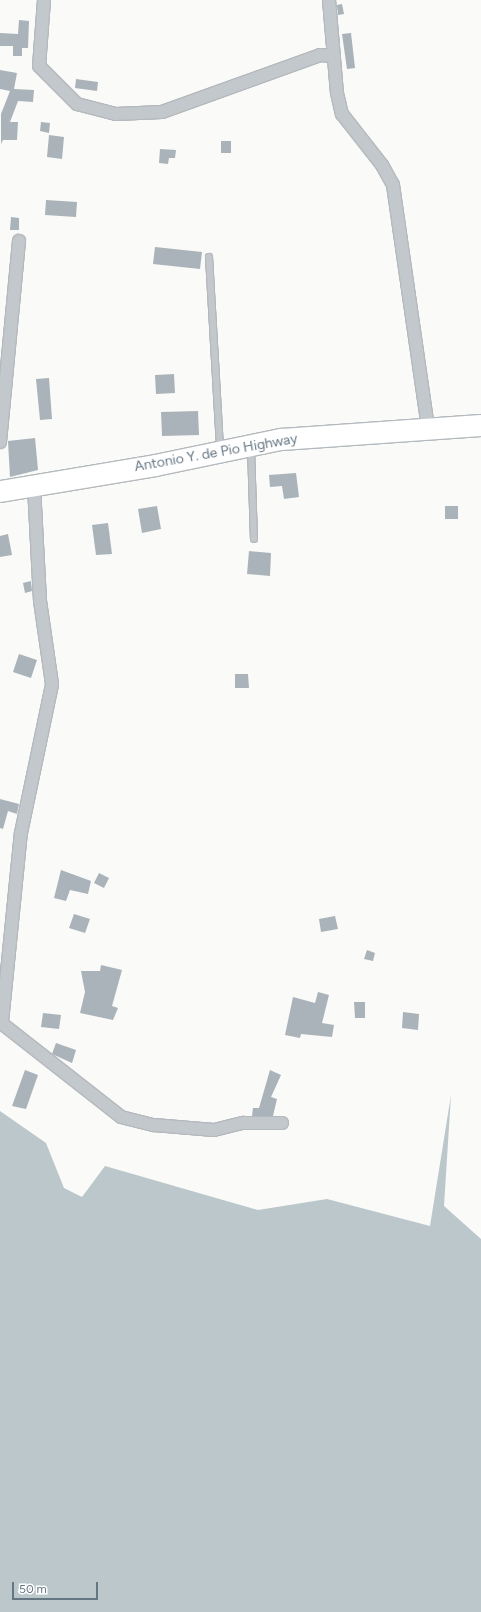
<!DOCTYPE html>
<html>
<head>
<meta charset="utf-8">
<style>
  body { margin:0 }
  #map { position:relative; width:481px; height:1612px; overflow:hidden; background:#fafaf8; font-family:Figtree,sans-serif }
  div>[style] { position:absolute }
  .water>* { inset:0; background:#bbc7cb }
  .building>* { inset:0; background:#aab3b9 }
  .roads { filter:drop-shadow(1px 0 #b4b9bd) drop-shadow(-1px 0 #b4b9bd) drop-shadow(0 1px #b4b9bd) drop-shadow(0 -1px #b4b9bd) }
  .service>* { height:6px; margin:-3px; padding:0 3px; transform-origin:3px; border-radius:3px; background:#c3c8cc }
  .minor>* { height:12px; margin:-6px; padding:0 6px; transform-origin:6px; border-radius:6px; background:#c3c8cc }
  .trunk>* { height:21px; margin:-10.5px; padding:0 10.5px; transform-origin:10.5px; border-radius:10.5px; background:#fff }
  span { translate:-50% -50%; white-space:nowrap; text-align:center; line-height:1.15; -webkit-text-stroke:4px #fff; paint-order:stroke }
  .street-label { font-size:14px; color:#657683 }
  .scale { position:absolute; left:12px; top:1582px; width:86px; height:18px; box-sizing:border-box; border:2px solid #657683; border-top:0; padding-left:5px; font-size:12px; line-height:14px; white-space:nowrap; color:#657683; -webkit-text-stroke:3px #fff; paint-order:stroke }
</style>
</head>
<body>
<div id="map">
  <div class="water">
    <div style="clip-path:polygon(451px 1095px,444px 1206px,481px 1239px,481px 1612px,0 1612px,0 1111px,46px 1143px,64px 1188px,82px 1197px,105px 1166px,258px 1210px,327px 1199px,430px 1226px)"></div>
  </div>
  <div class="building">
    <div style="clip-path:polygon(342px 4px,344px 14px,338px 15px,337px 5px)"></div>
    <div style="clip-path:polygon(19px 20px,29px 21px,28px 48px,22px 48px,22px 56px,13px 56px,13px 46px,0 46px,0 33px,18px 34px)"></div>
    <div style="clip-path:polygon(351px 33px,355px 68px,347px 69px,342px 34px)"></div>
    <div style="clip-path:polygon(0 70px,17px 73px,14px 89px,34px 90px,33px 102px,18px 101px,10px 122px,18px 122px,17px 140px,3px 140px,1px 144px,1px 114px,10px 91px,0 89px)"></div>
    <div style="clip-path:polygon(76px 79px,98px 82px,97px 91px,75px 88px)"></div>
    <div style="clip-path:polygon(41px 122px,50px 123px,49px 133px,40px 131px)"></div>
    <div style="clip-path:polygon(49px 135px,64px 137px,62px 159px,47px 157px)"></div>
    <div style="clip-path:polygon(221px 141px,231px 141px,231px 153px,221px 153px)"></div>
    <div style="clip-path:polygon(160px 149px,176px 150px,175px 158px,169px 158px,168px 164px,159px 163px)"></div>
    <div style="clip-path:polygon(46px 200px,77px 202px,76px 217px,45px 215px)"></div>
    <div style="clip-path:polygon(11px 217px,19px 218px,19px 230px,10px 230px)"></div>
    <div style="clip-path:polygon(155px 247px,202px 252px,200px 269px,153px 264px)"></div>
    <div style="clip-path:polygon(174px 374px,175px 393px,156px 394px,155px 375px)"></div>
    <div style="clip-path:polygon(49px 378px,52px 419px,40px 420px,36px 379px)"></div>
    <div style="clip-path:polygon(198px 411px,199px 435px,162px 436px,161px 412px)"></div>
    <div style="clip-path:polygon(35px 438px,38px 470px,10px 477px,8px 441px)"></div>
    <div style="clip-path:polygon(296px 473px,299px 497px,284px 499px,282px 486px,270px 487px,269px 475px)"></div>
    <div style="clip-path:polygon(157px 506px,161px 529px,142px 533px,138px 509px)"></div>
    <div style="clip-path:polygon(445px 506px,458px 506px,458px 519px,445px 519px)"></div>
    <div style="clip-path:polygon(108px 523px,112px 554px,96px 555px,92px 525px)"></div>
    <div style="clip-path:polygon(8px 534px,12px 555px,0 557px,0 536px)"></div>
    <div style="clip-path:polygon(249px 551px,271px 553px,270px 576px,247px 574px)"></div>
    <div style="clip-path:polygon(31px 581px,32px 591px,25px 593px,23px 583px)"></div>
    <div style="clip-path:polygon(19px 654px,37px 660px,31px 678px,13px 672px)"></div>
    <div style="clip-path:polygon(235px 674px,248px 674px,249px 688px,235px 688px)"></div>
    <div style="clip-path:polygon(0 799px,19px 804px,17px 814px,8px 811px,3px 829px,0 828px)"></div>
    <div style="clip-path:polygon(61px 870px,91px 881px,88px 894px,70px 890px,66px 901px,54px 898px)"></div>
    <div style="clip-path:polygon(99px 873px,109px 878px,104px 888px,94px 883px)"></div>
    <div style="clip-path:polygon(74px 914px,90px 919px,85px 933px,69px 928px)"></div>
    <div style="clip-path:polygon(335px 916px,338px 929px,321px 932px,319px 919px)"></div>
    <div style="clip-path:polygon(367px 950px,375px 953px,373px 961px,364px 959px)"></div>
    <div style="clip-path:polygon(101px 965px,122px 970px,112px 1006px,118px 1008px,113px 1020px,80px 1013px,85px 992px,81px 971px,100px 971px)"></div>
    <div style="clip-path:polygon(318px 992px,329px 995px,322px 1023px,334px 1025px,332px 1037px,301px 1034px,300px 1038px,285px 1035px,293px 997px,315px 1003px)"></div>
    <div style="clip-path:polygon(354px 1002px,365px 1002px,365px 1018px,355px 1018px)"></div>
    <div style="clip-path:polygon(403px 1012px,419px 1014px,418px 1030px,402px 1028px)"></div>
    <div style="clip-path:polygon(43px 1013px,61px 1015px,59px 1029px,41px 1027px)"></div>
    <div style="clip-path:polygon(56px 1043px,76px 1050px,72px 1063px,52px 1054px)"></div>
    <div style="clip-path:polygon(25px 1070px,38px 1075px,26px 1109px,12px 1106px)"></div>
    <div style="clip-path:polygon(270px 1070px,281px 1075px,271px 1097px,277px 1099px,273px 1116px,252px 1116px,253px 1108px,259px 1108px)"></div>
  </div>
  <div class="roads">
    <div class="service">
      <div style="left:209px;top:257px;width:192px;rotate:86.7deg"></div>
      <div style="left:251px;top:449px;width:90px;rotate:88.1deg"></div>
    </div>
    <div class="minor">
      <div style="left:44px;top:0;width:66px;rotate:94.3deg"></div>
      <div style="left:39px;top:66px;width:54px;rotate:45deg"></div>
      <div style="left:77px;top:104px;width:40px;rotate:14.4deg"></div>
      <div style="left:116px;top:114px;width:46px;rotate:-2.5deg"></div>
      <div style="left:162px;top:112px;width:168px;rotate:-19.8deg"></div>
      <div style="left:320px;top:55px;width:14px;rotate:4deg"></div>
      <div style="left:329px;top:0;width:93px;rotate:85.1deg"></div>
      <div style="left:337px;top:93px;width:22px;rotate:77deg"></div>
      <div style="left:342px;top:114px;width:65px;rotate:51.9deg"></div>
      <div style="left:382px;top:165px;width:23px;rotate:61deg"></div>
      <div style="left:393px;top:185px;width:246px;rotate:81.8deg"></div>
      <div style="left:0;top:442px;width:202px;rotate:-84.6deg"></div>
      <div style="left:0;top:1022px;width:154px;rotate:38.1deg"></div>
      <div style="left:121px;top:1117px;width:34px;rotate:14deg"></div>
      <div style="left:154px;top:1125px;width:60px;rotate:4.8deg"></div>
      <div style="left:214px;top:1130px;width:30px;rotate:-14deg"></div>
      <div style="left:243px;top:1123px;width:39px"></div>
      <div style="left:2px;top:1022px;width:190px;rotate:-84.3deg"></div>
      <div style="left:21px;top:833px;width:152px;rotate:-78.2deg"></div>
      <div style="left:52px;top:684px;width:84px;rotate:-98.2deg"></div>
      <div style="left:40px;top:601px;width:115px;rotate:-93deg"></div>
    </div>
    <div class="trunk">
      <div style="left:0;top:491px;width:157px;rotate:-9.5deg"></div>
      <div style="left:155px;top:465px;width:129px;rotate:-11.7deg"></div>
      <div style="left:281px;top:439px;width:200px;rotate:-4deg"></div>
    </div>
  </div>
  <div class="street-label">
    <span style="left:216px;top:453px;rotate:-10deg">Antonio Y. de Pio Highway</span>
  </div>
  <div class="scale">50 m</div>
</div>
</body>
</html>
